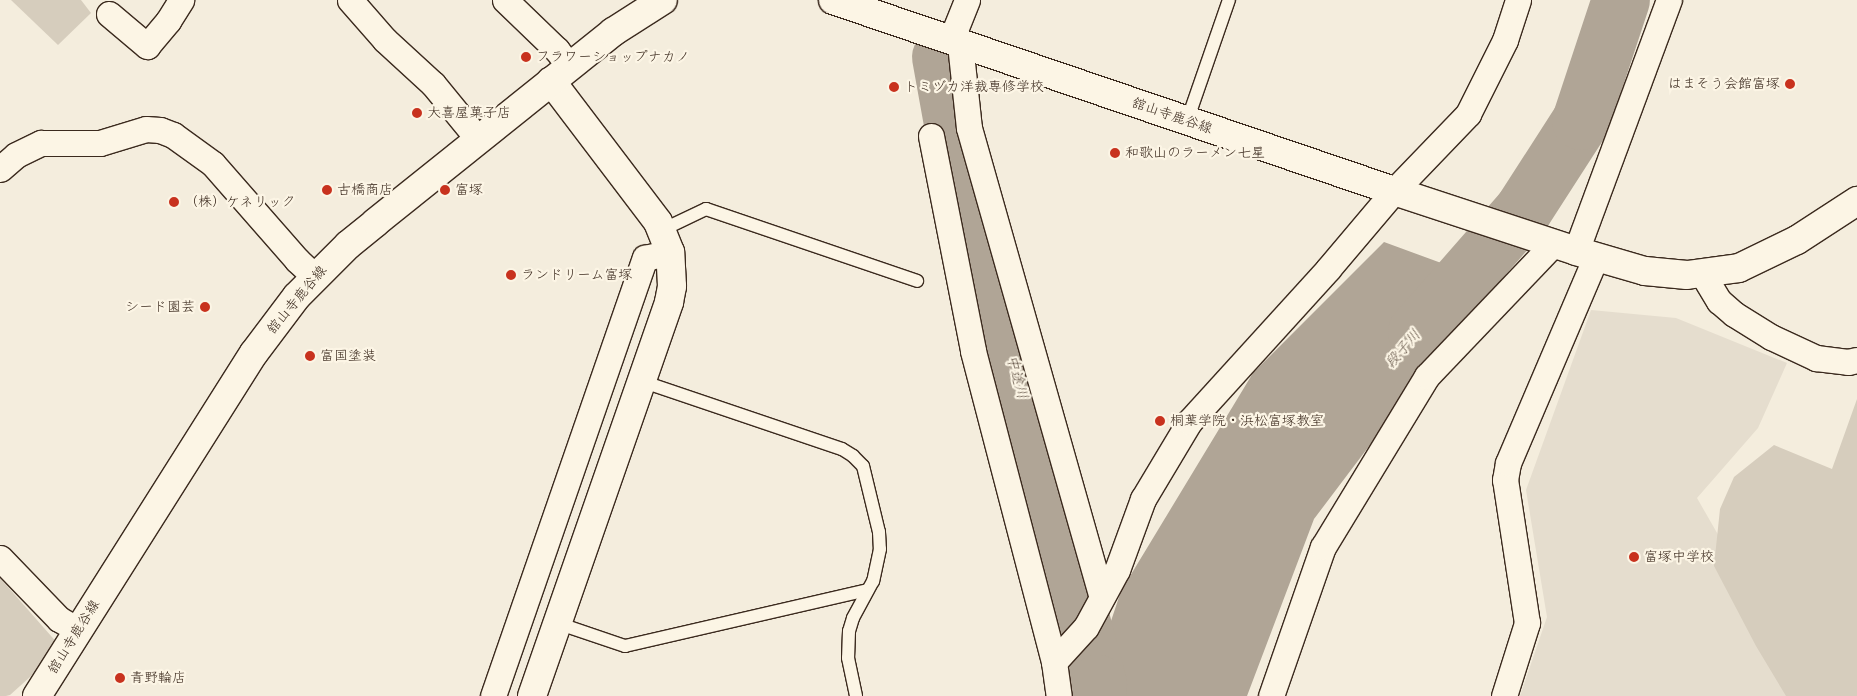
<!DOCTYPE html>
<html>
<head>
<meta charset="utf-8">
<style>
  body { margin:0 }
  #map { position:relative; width:1857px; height:696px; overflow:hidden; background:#f4eddd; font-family:Sriracha,"Klee One",sans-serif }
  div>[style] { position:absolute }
  .built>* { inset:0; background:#e5ddce }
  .green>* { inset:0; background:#d6cdbd }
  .water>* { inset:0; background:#b0a596 }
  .river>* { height:58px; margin:-29px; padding:0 29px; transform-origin:29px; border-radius:29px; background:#b0a596 }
  .roads { filter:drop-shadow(1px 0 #3b2a1e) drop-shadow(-1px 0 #3b2a1e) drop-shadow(0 1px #3b2a1e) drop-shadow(0 -1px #3b2a1e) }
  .lane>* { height:12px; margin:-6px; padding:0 6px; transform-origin:6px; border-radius:6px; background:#fcf5e5 }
  .street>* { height:25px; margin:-12.5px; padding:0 12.5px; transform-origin:12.5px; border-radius:12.5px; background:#fcf5e5 }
  .secondary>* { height:28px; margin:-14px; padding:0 14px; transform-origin:14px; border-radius:14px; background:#fcf5e5 }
  .primary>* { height:28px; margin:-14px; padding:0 14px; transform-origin:14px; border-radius:14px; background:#fcf5e5 }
  .dots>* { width:14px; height:14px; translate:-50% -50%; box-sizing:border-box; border:2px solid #fcf5e5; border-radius:50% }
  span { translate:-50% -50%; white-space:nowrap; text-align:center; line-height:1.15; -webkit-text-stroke:4.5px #fcf5e5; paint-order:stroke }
  .poi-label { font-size:14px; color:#3b2a1e }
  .left { translate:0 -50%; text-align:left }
  .right { translate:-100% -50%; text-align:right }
  .street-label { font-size:14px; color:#3b2a1e }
  .water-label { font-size:15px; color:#645548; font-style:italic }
</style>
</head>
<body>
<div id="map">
  <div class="built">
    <div style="clip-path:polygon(1591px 310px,1676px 318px,1787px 363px,1758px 428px,1697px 498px,1798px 674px,1788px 696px,1520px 696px,1547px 617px,1526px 490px)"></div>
  </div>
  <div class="green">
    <div style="clip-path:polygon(11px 0,81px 0,91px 13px,58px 45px)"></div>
    <div style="clip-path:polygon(1857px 399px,1857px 696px,1786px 696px,1756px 646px,1714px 566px,1720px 509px,1734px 477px,1774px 445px,1832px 469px)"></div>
    <div style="clip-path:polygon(0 578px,59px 645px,30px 677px,10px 695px,6px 696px,0 696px)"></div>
  </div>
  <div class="water">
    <div style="clip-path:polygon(1384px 242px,1493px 282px,1314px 519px,1247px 696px,1086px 696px,1121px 591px,1253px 373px)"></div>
  </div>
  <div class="river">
    <div style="left:941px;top:57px;width:102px;rotate:79.8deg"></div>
    <div style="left:959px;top:157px;width:545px;rotate:75.22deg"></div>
    <div style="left:1098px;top:684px;width:12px;rotate:95deg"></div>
    <div style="left:1417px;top:332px;width:161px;rotate:-48.8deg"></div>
    <div style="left:1523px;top:211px;width:107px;rotate:-57.2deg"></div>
    <div style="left:1581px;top:121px;width:127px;rotate:-71.7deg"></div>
  </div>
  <div class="roads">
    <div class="lane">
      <div style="left:1187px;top:121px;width:128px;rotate:-70.9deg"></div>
      <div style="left:662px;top:230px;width:49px;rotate:-25.5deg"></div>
      <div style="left:706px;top:209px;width:223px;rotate:18.8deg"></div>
      <div style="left:641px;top:381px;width:212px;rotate:18.7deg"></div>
      <div style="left:842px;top:449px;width:13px;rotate:32deg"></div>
      <div style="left:853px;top:456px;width:14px;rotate:45deg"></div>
      <div style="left:863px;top:466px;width:68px;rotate:76.4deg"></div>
      <div style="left:879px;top:532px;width:17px;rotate:87deg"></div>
      <div style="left:880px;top:549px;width:33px;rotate:102deg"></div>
      <div style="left:873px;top:581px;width:42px;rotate:118.4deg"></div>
      <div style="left:853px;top:618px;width:14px;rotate:107deg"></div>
      <div style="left:849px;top:631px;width:27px;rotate:92deg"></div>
      <div style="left:848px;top:658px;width:39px;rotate:78deg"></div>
      <div style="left:557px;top:623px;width:72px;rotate:18.7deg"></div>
      <div style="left:625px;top:646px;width:249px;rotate:-13deg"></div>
    </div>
    <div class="street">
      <div style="left:350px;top:0;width:53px;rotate:48.8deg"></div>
      <div style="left:385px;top:40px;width:65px;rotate:42.5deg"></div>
      <div style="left:433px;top:84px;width:71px;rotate:50.7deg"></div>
      <div style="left:505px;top:0;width:72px;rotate:43.9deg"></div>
      <div style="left:557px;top:50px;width:20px;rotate:53deg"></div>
      <div style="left:109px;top:14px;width:50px;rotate:40.1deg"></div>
      <div style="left:147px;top:46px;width:33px;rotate:-50deg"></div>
      <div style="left:168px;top:21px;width:25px;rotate:-58deg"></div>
      <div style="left:951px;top:40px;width:43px;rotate:-68.2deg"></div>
      <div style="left:960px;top:44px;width:84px;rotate:83.9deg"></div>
      <div style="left:969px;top:128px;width:487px;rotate:74.2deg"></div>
      <div style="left:931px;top:136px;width:219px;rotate:78.9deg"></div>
      <div style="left:973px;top:351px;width:321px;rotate:75.4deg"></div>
      <div style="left:1054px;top:662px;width:34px;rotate:82deg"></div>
      <div style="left:0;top:169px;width:21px;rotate:-41deg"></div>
      <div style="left:16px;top:155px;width:28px;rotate:-26deg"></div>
      <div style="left:41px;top:143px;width:59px"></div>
      <div style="left:100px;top:143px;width:48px;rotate:-16.9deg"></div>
      <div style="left:146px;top:129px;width:14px;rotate:4deg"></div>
      <div style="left:160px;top:130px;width:14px;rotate:21deg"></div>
      <div style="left:173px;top:135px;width:49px;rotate:35.9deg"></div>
      <div style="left:213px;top:164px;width:128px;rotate:48.8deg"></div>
      <div style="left:297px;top:260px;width:25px;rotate:43deg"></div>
      <div style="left:1576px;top:251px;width:268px;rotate:-69.7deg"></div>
      <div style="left:1702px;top:273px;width:33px;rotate:59deg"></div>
      <div style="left:1719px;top:301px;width:20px;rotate:41deg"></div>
      <div style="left:1734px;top:314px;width:44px;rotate:31.9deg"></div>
      <div style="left:1771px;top:337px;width:50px;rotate:25deg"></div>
      <div style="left:1816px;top:358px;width:32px;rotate:7deg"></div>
      <div style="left:1848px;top:362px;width:9px;rotate:-13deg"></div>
      <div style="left:0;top:558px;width:85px;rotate:46deg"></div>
      <div style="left:59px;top:619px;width:22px;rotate:30deg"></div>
      <div style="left:1054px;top:662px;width:47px;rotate:-47.6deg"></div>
      <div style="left:1086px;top:627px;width:65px;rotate:-61.5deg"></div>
      <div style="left:1117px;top:570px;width:76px;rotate:-69.9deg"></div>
      <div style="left:1143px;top:499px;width:90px;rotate:-59.1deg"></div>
      <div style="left:1189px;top:422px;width:207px;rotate:-47.7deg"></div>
      <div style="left:1328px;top:269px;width:102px;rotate:-49.8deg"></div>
      <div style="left:1394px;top:191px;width:107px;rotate:-46.1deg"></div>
      <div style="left:1468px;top:114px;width:83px;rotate:-63.4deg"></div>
      <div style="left:1505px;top:40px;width:42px;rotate:-72deg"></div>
      <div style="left:493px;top:696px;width:464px;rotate:-70.9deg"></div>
      <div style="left:645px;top:258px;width:26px;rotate:-13deg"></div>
      <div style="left:1271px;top:696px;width:158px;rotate:-70.8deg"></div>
      <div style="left:1323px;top:547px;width:200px;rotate:-58.7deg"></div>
      <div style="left:1427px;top:376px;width:182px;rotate:-46.3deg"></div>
      <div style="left:1504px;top:696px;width:77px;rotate:-72.5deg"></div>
      <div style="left:1527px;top:623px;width:145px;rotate:-98.7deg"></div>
      <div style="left:1505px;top:480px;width:17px;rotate:-80deg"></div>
      <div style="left:1508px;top:463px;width:224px;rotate:-66.9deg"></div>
    </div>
    <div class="secondary">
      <div style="left:532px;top:696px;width:417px;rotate:-70.8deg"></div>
      <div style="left:669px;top:302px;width:16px;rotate:-79deg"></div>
      <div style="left:672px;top:286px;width:34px;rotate:-93deg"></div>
      <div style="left:670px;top:252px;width:32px;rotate:-112deg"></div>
      <div style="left:658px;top:222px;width:177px;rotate:-127.2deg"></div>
    </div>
    <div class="primary">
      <div style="left:833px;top:0;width:593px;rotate:18.8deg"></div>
      <div style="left:1394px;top:191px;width:192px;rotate:18.2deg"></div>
      <div style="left:1576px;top:251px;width:72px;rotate:16.2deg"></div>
      <div style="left:1645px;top:271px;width:42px;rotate:5.4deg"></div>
      <div style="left:1687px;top:275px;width:52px;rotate:-7.7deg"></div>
      <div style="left:1739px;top:268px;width:64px;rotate:-25.8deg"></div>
      <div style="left:1797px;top:240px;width:72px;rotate:-33deg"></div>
      <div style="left:37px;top:696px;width:406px;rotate:-57.7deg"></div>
      <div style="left:254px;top:353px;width:71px;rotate:-53deg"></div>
      <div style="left:297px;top:296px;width:72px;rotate:-45deg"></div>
      <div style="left:348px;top:245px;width:36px;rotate:-39deg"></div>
      <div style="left:376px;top:222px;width:304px;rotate:-38.7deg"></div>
      <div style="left:613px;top:32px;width:59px;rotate:-32.6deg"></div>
    </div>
  </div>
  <div class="dots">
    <div style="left:526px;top:57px;background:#c8321e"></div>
    <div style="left:1790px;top:84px;background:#c8321e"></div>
    <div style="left:894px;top:87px;background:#c8321e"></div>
    <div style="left:417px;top:113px;background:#c8321e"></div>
    <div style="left:1115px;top:153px;background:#c8321e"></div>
    <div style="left:327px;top:190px;background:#c8321e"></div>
    <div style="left:445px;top:190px;background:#c8321e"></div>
    <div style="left:174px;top:202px;background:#c8321e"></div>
    <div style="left:511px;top:275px;background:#c8321e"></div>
    <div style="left:205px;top:307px;background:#c8321e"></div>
    <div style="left:310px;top:356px;background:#c8321e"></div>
    <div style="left:1160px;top:421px;background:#c8321e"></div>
    <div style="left:1634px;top:557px;background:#c8321e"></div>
    <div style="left:120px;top:678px;background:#c8321e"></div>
  </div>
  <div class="poi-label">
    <span class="left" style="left:536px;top:57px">フラワーショップナカノ</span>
    <span class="right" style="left:1780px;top:84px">はまそう会館富塚</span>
    <span class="left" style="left:904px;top:87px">トミヅカ洋裁専修学校</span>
    <span class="left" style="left:427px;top:113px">大喜屋菓子店</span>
    <span class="left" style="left:1125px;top:153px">和歌山のラーメン七星</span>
    <span class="left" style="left:337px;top:190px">古橋商店</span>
    <span class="left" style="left:455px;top:190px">富塚</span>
    <span class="left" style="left:184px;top:202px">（株）ケネリック</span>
    <span class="left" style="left:521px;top:275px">ランドリーム富塚</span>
    <span class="right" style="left:195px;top:307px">シード園芸</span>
    <span class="left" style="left:320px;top:356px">富国塗装</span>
    <span class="left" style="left:1170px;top:421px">桐葉学院・浜松富塚教室</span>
    <span class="left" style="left:1644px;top:557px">富塚中学校</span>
    <span class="left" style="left:130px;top:678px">青野輪店</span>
  </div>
  <div class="street-label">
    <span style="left:1172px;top:116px;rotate:19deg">舘山寺鹿谷線</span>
    <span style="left:297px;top:300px;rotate:-50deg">舘山寺鹿谷線</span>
    <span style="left:74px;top:637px;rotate:-58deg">舘山寺鹿谷線</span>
  </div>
  <div class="water-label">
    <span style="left:1403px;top:349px;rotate:-49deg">段子川</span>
    <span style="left:1017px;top:377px;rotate:75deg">中途川</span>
  </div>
</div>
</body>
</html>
